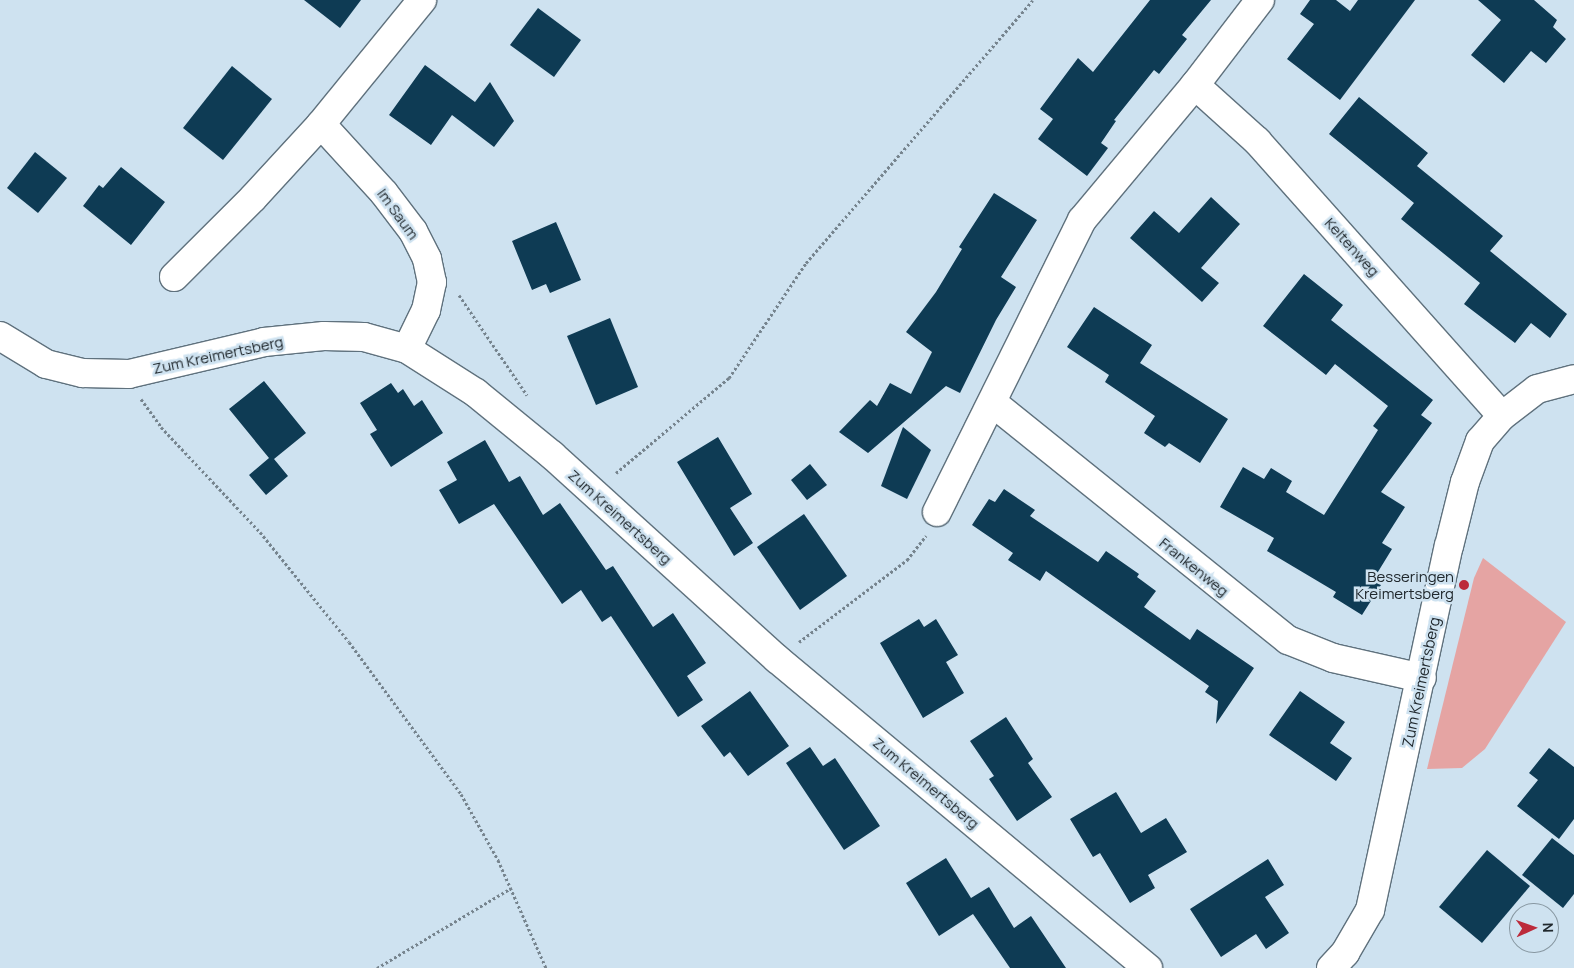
<!DOCTYPE html>
<html>
<head>
<meta charset="utf-8">
<style>
  body { margin:0 }
  #map { position:relative; width:1574px; height:968px; overflow:hidden; background:#cee2f0; font-family:Manrope,sans-serif }
  div>[style] { position:absolute }
  .green>* { inset:0; background:#e5a4a3 }
  .building>* { inset:0; background:#0e3b54 }
  .path>* { height:3px; margin-top:-1.5px; transform-origin:0; background:repeating-linear-gradient(90deg,#76848e 0 2.5px,transparent 0 5px) }
  .roads { filter:drop-shadow(1px 0 #5f717d) drop-shadow(-1px 0 #5f717d) drop-shadow(0 1px #5f717d) drop-shadow(0 -1px #5f717d) }
  .minor>* { height:28px; margin:-14px; padding:0 14px; transform-origin:14px; border-radius:14px; background:#fff }
  .dots>* { width:14px; height:14px; translate:-50% -50%; box-sizing:border-box; border:2px solid #cee2f0; border-radius:50% }
  span { translate:-50% -50%; white-space:nowrap; text-align:center; line-height:1.15; -webkit-text-stroke:5px #cee2f0; paint-order:stroke }
  .street-label { font-size:15px; color:#20282d }
  .poi-label { font-size:15px; color:#20282d }
  .right { translate:-100% -50%; text-align:right }
  .north { position:absolute; left:1509px; top:903px; width:50px; height:50px; box-sizing:border-box; background:#cee2f0; border:1px solid #8898a2; border-radius:50%; rotate:88deg; font-size:14px; font-weight:700; line-height:20px; text-align:center; color:#20282d }
  .north::after { content:''; display:block; margin:auto; width:18px; height:22px; background:#bc2b3b; clip-path:polygon(50% 0,100% 100%,50% 72%,0 100%) }
</style>
</head>
<body>
<div id="map">
  <div class="green">
    <div style="clip-path:polygon(1483px 558px,1566px 622px,1485px 749px,1462px 768px,1427px 769px,1474px 578px)"></div>
  </div>
  <div class="building">
    <div style="clip-path:polygon(304px 0,361px 0,340px 28px)"></div>
    <div style="clip-path:polygon(1150px 0,1211px 0,1182px 35px,1187px 39px,1159px 74px,1154px 70px,1114px 120px,1116px 121px,1101px 143px,1108px 148px,1087px 176px,1038px 139px,1053px 119px,1040px 109px,1078px 58px,1093px 72px)"></div>
    <div style="clip-path:polygon(1310px 0,1336px 0,1350px 11px,1358px 0,1415px 0,1340px 100px,1287px 59px,1314px 24px,1300px 14px)"></div>
    <div style="clip-path:polygon(1478px 0,1534px 0,1557px 20px,1553px 27px,1566px 39px,1546px 63px,1531px 51px,1504px 83px,1471px 55px,1501px 20px)"></div>
    <div style="clip-path:polygon(538px 8px,581px 40px,554px 77px,510px 45px)"></div>
    <div style="clip-path:polygon(425px 65px,475px 102px,490px 82px,514px 121px,494px 147px,452px 115px,431px 145px,389px 115px)"></div>
    <div style="clip-path:polygon(232px 66px,272px 99px,223px 160px,183px 128px)"></div>
    <div style="clip-path:polygon(1359px 97px,1428px 153px,1417px 166px,1503px 236px,1490px 251px,1567px 314px,1550px 338px,1531px 323px,1515px 343px,1464px 304px,1480px 283px,1401px 219px,1414px 203px,1329px 134px)"></div>
    <div style="clip-path:polygon(35px 152px,67px 178px,38px 213px,7px 188px)"></div>
    <div style="clip-path:polygon(121px 167px,165px 202px,131px 245px,83px 206px,99px 185px,103px 188px)"></div>
    <div style="clip-path:polygon(994px 193px,1037px 220px,1001px 277px,1016px 287px,996px 320px,960px 393px,946px 386px,868px 453px,839px 432px,870px 400px,877px 406px,890px 383px,911px 394px,932px 352px,906px 332px,936px 292px,962px 249px,959px 247px)"></div>
    <div style="clip-path:polygon(1211px 197px,1240px 224px,1201px 268px,1219px 283px,1202px 302px,1130px 238px,1154px 211px,1179px 233px)"></div>
    <div style="clip-path:polygon(556px 222px,581px 280px,550px 293px,546px 284px,532px 290px,512px 241px)"></div>
    <div style="clip-path:polygon(1304px 274px,1343px 305px,1331px 320px,1433px 400px,1421px 415px,1432px 423px,1381px 492px,1405px 507px,1382px 543px,1392px 549px,1373px 580px,1381px 585px,1362px 615px,1333px 597px,1336px 592px,1267px 551px,1274px 538px,1220px 507px,1243px 467px,1264px 479px,1271px 468px,1292px 481px,1286px 492px,1324px 515px,1378px 430px,1373px 426px,1388px 406px,1335px 364px,1326px 375px,1263px 326px)"></div>
    <div style="clip-path:polygon(1094px 307px,1152px 345px,1140px 363px,1228px 419px,1200px 463px,1169px 443px,1165px 447px,1144px 433px,1155px 416px,1105px 382px,1109px 375px,1067px 347px)"></div>
    <div style="clip-path:polygon(610px 318px,638px 387px,596px 405px,567px 336px)"></div>
    <div style="clip-path:polygon(264px 381px,306px 433px,274px 459px,288px 476px,266px 495px,249px 475px,269px 458px,229px 409px)"></div>
    <div style="clip-path:polygon(391px 383px,398px 393px,403px 389px,414px 406px,422px 400px,443px 433px,391px 467px,370px 434px,377px 430px,360px 403px)"></div>
    <div style="clip-path:polygon(903px 427px,931px 450px,907px 499px,881px 486px)"></div>
    <div style="clip-path:polygon(718px 437px,752px 494px,730px 508px,753px 543px,734px 556px,677px 462px)"></div>
    <div style="clip-path:polygon(485px 440px,509px 482px,520px 476px,543px 515px,560px 503px,606px 570px,613px 566px,653px 627px,673px 613px,706px 663px,687px 676px,703px 700px,678px 717px,611px 616px,602px 622px,581px 590px,562px 604px,494px 504px,459px 524px,439px 490px,457px 480px,447px 462px)"></div>
    <div style="clip-path:polygon(810px 464px,827px 485px,807px 500px,791px 480px)"></div>
    <div style="clip-path:polygon(1004px 489px,1035px 510px,1030px 516px,1098px 562px,1106px 551px,1139px 574px,1137px 577px,1156px 591px,1144px 607px,1190px 640px,1197px 629px,1254px 668px,1216px 724px,1218px 701px,1205px 692px,1209px 686px,1046px 571px,1040px 581px,1008px 560px,1013px 553px,972px 525px,989px 499px,995px 502px)"></div>
    <div style="clip-path:polygon(804px 514px,847px 576px,800px 610px,757px 547px)"></div>
    <div style="clip-path:polygon(919px 619px,924px 627px,936px 619px,958px 655px,946px 662px,964px 693px,923px 718px,880px 643px)"></div>
    <div style="clip-path:polygon(750px 691px,789px 746px,748px 776px,730px 752px,724px 757px,701px 726px)"></div>
    <div style="clip-path:polygon(1300px 691px,1345px 722px,1330px 743px,1352px 758px,1336px 781px,1269px 735px)"></div>
    <div style="clip-path:polygon(1006px 717px,1033px 759px,1028px 763px,1052px 797px,1017px 821px,989px 779px,994px 776px,970px 741px)"></div>
    <div style="clip-path:polygon(810px 747px,823px 766px,835px 758px,880px 826px,844px 850px,786px 763px)"></div>
    <div style="clip-path:polygon(1549px 748px,1574px 767px,1574px 819px,1559px 839px,1517px 806px,1538px 780px,1529px 773px)"></div>
    <div style="clip-path:polygon(1116px 792px,1141px 833px,1166px 818px,1187px 852px,1148px 875px,1155px 888px,1130px 903px,1100px 853px,1093px 857px,1070px 819px)"></div>
    <div style="clip-path:polygon(1552px 838px,1574px 855px,1574px 894px,1563px 908px,1522px 875px)"></div>
    <div style="clip-path:polygon(1487px 850px,1530px 886px,1482px 943px,1439px 907px)"></div>
    <div style="clip-path:polygon(946px 858px,971px 898px,989px 887px,1014px 928px,1031px 916px,1066px 968px,1010px 968px,973px 914px,939px 936px,906px 883px)"></div>
    <div style="clip-path:polygon(1268px 859px,1284px 885px,1265px 897px,1289px 933px,1266px 949px,1256px 934px,1221px 957px,1190px 909px)"></div>
  </div>
  <div class="path">
    <div style="left:459px;top:295px;width:121px;rotate:55.8deg"></div>
    <div style="left:141px;top:399px;width:34px;rotate:54deg"></div>
    <div style="left:161px;top:427px;width:144px;rotate:46.7deg"></div>
    <div style="left:260px;top:532px;width:141px;rotate:51deg"></div>
    <div style="left:349px;top:642px;width:189px;rotate:53.6deg"></div>
    <div style="left:461px;top:794px;width:76px;rotate:60.7deg"></div>
    <div style="left:498px;top:860px;width:118px;rotate:66deg"></div>
    <div style="left:616px;top:473px;width:148px;rotate:-40.1deg"></div>
    <div style="left:729px;top:378px;width:138px;rotate:-56.2deg"></div>
    <div style="left:806px;top:263px;width:347px;rotate:-49.2deg"></div>
    <div style="left:799px;top:642px;width:136px;rotate:-37.2deg"></div>
    <div style="left:907px;top:560px;width:31px;rotate:-52deg"></div>
    <div style="left:377px;top:968px;width:156px;rotate:-30.8deg"></div>
  </div>
  <div class="roads">
    <div class="minor">
      <div style="left:1195px;top:85px;width:84px;rotate:42.1deg"></div>
      <div style="left:1257px;top:141px;width:368px;rotate:48.3deg"></div>
      <div style="left:321px;top:124px;width:93px;rotate:47.6deg"></div>
      <div style="left:384px;top:193px;width:48px;rotate:52.7deg"></div>
      <div style="left:413px;top:231px;width:31px;rotate:63deg"></div>
      <div style="left:427px;top:259px;width:24px;rotate:78deg"></div>
      <div style="left:432px;top:282px;width:29px;rotate:102deg"></div>
      <div style="left:426px;top:310px;width:43px;rotate:116deg"></div>
      <div style="left:174px;top:277px;width:112px;rotate:-45deg"></div>
      <div style="left:253px;top:198px;width:100px;rotate:-47.4deg"></div>
      <div style="left:321px;top:124px;width:160px;rotate:-50.8deg"></div>
      <div style="left:0;top:336px;width:54px;rotate:31.3deg"></div>
      <div style="left:46px;top:364px;width:38px;rotate:14deg"></div>
      <div style="left:83px;top:373px;width:46px;rotate:1.2deg"></div>
      <div style="left:129px;top:374px;width:139px;rotate:-13.3deg"></div>
      <div style="left:264px;top:342px;width:60px;rotate:-5.7deg"></div>
      <div style="left:324px;top:336px;width:40px;rotate:1.4deg"></div>
      <div style="left:364px;top:337px;width:45px;rotate:15.6deg"></div>
      <div style="left:407px;top:349px;width:82px;rotate:32.5deg"></div>
      <div style="left:476px;top:393px;width:98px;rotate:39.2deg"></div>
      <div style="left:552px;top:455px;width:304px;rotate:42.2deg"></div>
      <div style="left:777px;top:659px;width:483px;rotate:39.8deg"></div>
      <div style="left:993px;top:403px;width:378px;rotate:38.8deg"></div>
      <div style="left:1288px;top:640px;width:48px;rotate:21.8deg"></div>
      <div style="left:1333px;top:658px;width:91px;rotate:12.7deg"></div>
      <div style="left:937px;top:512px;width:326px;rotate:-63.6deg"></div>
      <div style="left:1082px;top:220px;width:176px;rotate:-50.1deg"></div>
      <div style="left:1195px;top:85px;width:107px;rotate:-52.6deg"></div>
      <div style="left:1331px;top:968px;width:21px;rotate:-47deg"></div>
      <div style="left:1345px;top:953px;width:50px;rotate:-59.8deg"></div>
      <div style="left:1370px;top:910px;width:372px;rotate:-77.8deg"></div>
      <div style="left:1449px;top:546px;width:66px;rotate:-76deg"></div>
      <div style="left:1465px;top:482px;width:44px;rotate:-69.9deg"></div>
      <div style="left:1480px;top:441px;width:33px;rotate:-49deg"></div>
      <div style="left:1502px;top:416px;width:44px;rotate:-37.6deg"></div>
      <div style="left:1537px;top:389px;width:38px;rotate:-15deg"></div>
    </div>
  </div>
  <div class="dots">
    <div style="left:1464px;top:585px;background:#bc2b3b"></div>
  </div>
  <div class="street-label">
    <span style="left:398px;top:214px;rotate:54deg">Im Saum</span>
    <span style="left:1352px;top:247px;rotate:48deg">Keltenweg</span>
    <span style="left:218px;top:355px;rotate:-12deg">Zum Kreimertsberg</span>
    <span style="left:620px;top:517px;rotate:42deg">Zum Kreimertsberg</span>
    <span style="left:1194px;top:567px;rotate:39deg">Frankenweg</span>
    <span style="left:1421px;top:682px;rotate:-78deg">Zum Kreimertsberg</span>
    <span style="left:926px;top:783px;rotate:40deg">Zum Kreimertsberg</span>
  </div>
  <div class="poi-label">
    <span class="right" style="left:1454px;top:585px">Besseringen<br>Kreimertsberg</span>
  </div>
  <div class="north">N</div>
</div>
</body>
</html>
